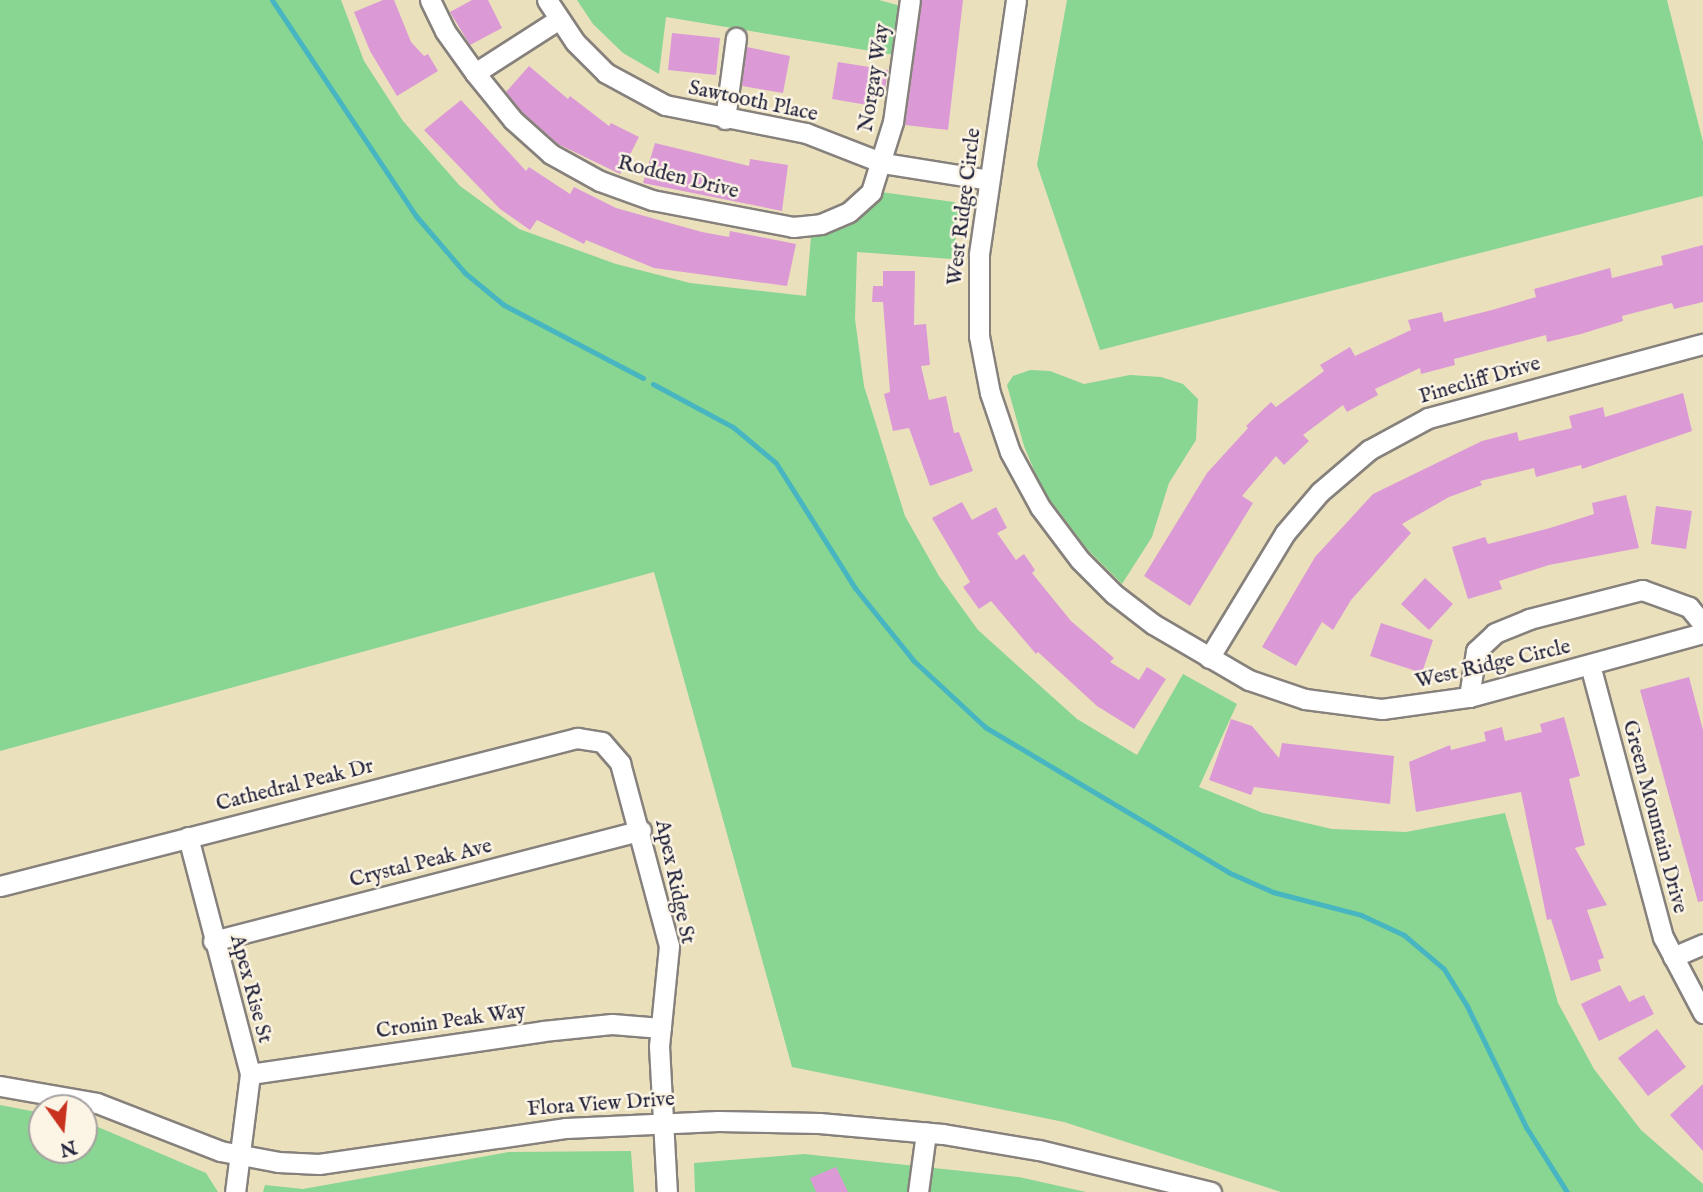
<!DOCTYPE html>
<html>
<head>
<meta charset="utf-8">
<style>
  body { margin:0 }
  #map { position:relative; width:1703px; height:1192px; overflow:hidden; background:#ebe0bc; font-family:"IM FELL English",serif }
  div>[style] { position:absolute }
  .green>* { inset:0; background:#89d592 }
  .stream>* { height:5px; margin:-2.5px; padding:0 2.5px; transform-origin:2.5px; border-radius:2.5px; background:#48b6c0 }
  .building>* { inset:0; background:#db9ad5 }
  .roads { filter:drop-shadow(2px 0 #86817c) drop-shadow(-2px 0 #86817c) drop-shadow(0 2px #86817c) drop-shadow(0 -2px #86817c) }
  .minor>* { height:19px; margin:-9.5px; padding:0 9.5px; transform-origin:9.5px; border-radius:9.5px; background:#fff }
  span { translate:-50% -50%; white-space:nowrap; text-align:center; line-height:1.15; -webkit-text-stroke:5px #fcf5e5; paint-order:stroke }
  .street-label { font-size:21px; color:#22223b }
  .north { position:absolute; left:28px; top:1094px; width:70px; height:70px; box-sizing:border-box; background:#fcf5e5; border:2px solid #a5a1a1; border-radius:50%; rotate:165deg; font-size:19px; font-weight:700; line-height:28px; text-align:center; color:#22223b }
  .north::after { content:''; display:block; margin:auto; width:24px; height:32px; background:#c8321e; clip-path:polygon(50% 0,100% 100%,50% 72%,0 100%) }
</style>
</head>
<body>
<div id="map">
  <div class="green">
    <div style="clip-path:polygon(0 0,341px 0,364px 61px,403px 121px,460px 186px,519px 229px,616px 264px,690px 283px,806px 296px,811px 237px,849px 226px,872px 208px,881px 192px,954px 202px,961px 208px,952px 259px,857px 252px,855px 319px,864px 386px,905px 516px,939px 576px,978px 630px,1077px 719px,1137px 755px,1183px 674px,1237px 704px,1199px 787px,1263px 813px,1332px 829px,1406px 832px,1505px 813px,1558px 1003px,1594px 1069px,1641px 1130px,1703px 1184px,1703px 1192px,1281px 1192px,1064px 1122px,792px 1067px,654px 572px,0 751px)"></div>
    <div style="clip-path:polygon(577px 0,879px 0,901px 6px,895px 55px,666px 17px,659px 74px,623px 53px,593px 24px)"></div>
    <div style="clip-path:polygon(1067px 0,1667px 0,1703px 142px,1703px 196px,1100px 350px,1037px 165px)"></div>
    <div style="clip-path:polygon(1030px 370px,1050px 371px,1084px 384px,1130px 375px,1161px 377px,1183px 384px,1198px 399px,1196px 440px,1169px 483px,1152px 537px,1122px 584px,1087px 549px,1042px 489px,1024px 446px,1007px 385px,1013px 376px)"></div>
    <div style="clip-path:polygon(0 1105px,42px 1113px,42px 1150px,84px 1150px,84px 1121px,206px 1173px,218px 1192px,0 1192px)"></div>
    <div style="clip-path:polygon(631px 1151px,634px 1192px,263px 1192px,265px 1185px,303px 1189px,509px 1152px)"></div>
    <div style="clip-path:polygon(804px 1154px,1019px 1177px,1086px 1192px,695px 1192px,694px 1163px)"></div>
  </div>
  <div class="stream">
    <div style="left:272px;top:0;width:260px;rotate:56.3deg"></div>
    <div style="left:416px;top:216px;width:75px;rotate:49.3deg"></div>
    <div style="left:465px;top:273px;width:50px;rotate:39.4deg"></div>
    <div style="left:504px;top:305px;width:157px;rotate:27.7deg"></div>
    <div style="left:653px;top:384px;width:91px;rotate:28.3deg"></div>
    <div style="left:733px;top:427px;width:56px;rotate:39.9deg"></div>
    <div style="left:776px;top:463px;width:148px;rotate:57.7deg"></div>
    <div style="left:855px;top:588px;width:94px;rotate:51.1deg"></div>
    <div style="left:914px;top:661px;width:97px;rotate:42.9deg"></div>
    <div style="left:985px;top:727px;width:285px;rotate:30.8deg"></div>
    <div style="left:1230px;top:873px;width:47px;rotate:23.8deg"></div>
    <div style="left:1273px;top:892px;width:91px;rotate:14.6deg"></div>
    <div style="left:1361px;top:915px;width:47px;rotate:24.9deg"></div>
    <div style="left:1404px;top:935px;width:52px;rotate:40.4deg"></div>
    <div style="left:1444px;top:969px;width:44px;rotate:58.1deg"></div>
    <div style="left:1467px;top:1006px;width:135px;rotate:64deg"></div>
    <div style="left:1526px;top:1127px;width:77px;rotate:57.8deg"></div>
  </div>
  <div class="building">
    <div style="clip-path:polygon(383px 0,394px 0,411px 42px,424px 56px,428px 54px,438px 71px,397px 96px,370px 51px,354px 12px)"></div>
    <div style="clip-path:polygon(472px 0,488px 0,502px 28px,470px 45px,450px 12px)"></div>
    <div style="clip-path:polygon(922px 0,963px 0,948px 130px,905px 125px)"></div>
    <div style="clip-path:polygon(672px 33px,720px 38px,716px 75px,668px 70px)"></div>
    <div style="clip-path:polygon(747px 47px,790px 56px,783px 93px,742px 86px)"></div>
    <div style="clip-path:polygon(838px 62px,888px 70px,885px 89px,877px 87px,873px 106px,832px 99px)"></div>
    <div style="clip-path:polygon(529px 66px,568px 99px,570px 96px,609px 126px,611px 123px,639px 137px,620px 174px,558px 144px,522px 112px,506px 92px)"></div>
    <div style="clip-path:polygon(461px 100px,526px 171px,529px 167px,570px 194px,574px 187px,616px 208px,702px 232px,729px 237px,730px 231px,796px 244px,787px 286px,654px 268px,586px 240px,584px 244px,537px 220px,530px 230px,500px 209px,424px 130px)"></div>
    <div style="clip-path:polygon(655px 143px,749px 166px,750px 159px,788px 165px,782px 211px,643px 183px)"></div>
    <div style="clip-path:polygon(1703px 245px,1703px 302px,1674px 309px,1672px 303px,1622px 316px,1623px 321px,1581px 334px,1547px 342px,1546px 335px,1454px 359px,1455px 365px,1421px 374px,1420px 368px,1375px 389px,1378px 395px,1347px 412px,1343px 405px,1303px 435px,1309px 441px,1284px 465px,1276px 456px,1242px 496px,1253px 503px,1190px 606px,1144px 576px,1207px 473px,1248px 428px,1246px 426px,1271px 402px,1276px 407px,1324px 371px,1320px 365px,1350px 347px,1355px 356px,1411px 330px,1408px 320px,1442px 312px,1444px 322px,1492px 310px,1536px 297px,1534px 289px,1610px 268px,1612px 278px,1663px 265px,1661px 256px)"></div>
    <div style="clip-path:polygon(883px 271px,915px 271px,914px 325px,926px 324px,930px 365px,921px 366px,929px 400px,946px 396px,954px 433px,959px 432px,973px 471px,930px 486px,909px 428px,893px 431px,884px 394px,890px 392px,883px 302px,872px 302px,873px 286px,883px 286px)"></div>
    <div style="clip-path:polygon(1683px 393px,1692px 431px,1582px 469px,1581px 465px,1536px 477px,1534px 468px,1480px 481px,1482px 485px,1449px 497px,1402px 524px,1411px 533px,1351px 600px,1333px 630px,1322px 622px,1296px 666px,1262px 647px,1315px 557px,1373px 494px,1482px 441px,1517px 432px,1519px 441px,1572px 428px,1569px 416px,1603px 407px,1605px 417px)"></div>
    <div style="clip-path:polygon(1626px 495px,1639px 548px,1549px 565px,1499px 581px,1502px 589px,1468px 599px,1452px 547px,1485px 537px,1488px 544px,1550px 528px,1594px 514px,1592px 503px)"></div>
    <div style="clip-path:polygon(962px 502px,972px 520px,996px 507px,1007px 528px,997px 533px,1016px 560px,1024px 554px,1035px 570px,1032px 573px,1071px 621px,1114px 658px,1110px 662px,1139px 680px,1147px 667px,1166px 679px,1134px 729px,1097px 706px,1038px 652px,1036px 654px,991px 601px,979px 609px,963px 587px,970px 582px,932px 518px)"></div>
    <div style="clip-path:polygon(1656px 506px,1692px 511px,1686px 549px,1651px 544px)"></div>
    <div style="clip-path:polygon(1425px 578px,1453px 604px,1429px 630px,1401px 604px)"></div>
    <div style="clip-path:polygon(1381px 623px,1433px 640px,1422px 673px,1370px 656px)"></div>
    <div style="clip-path:polygon(1689px 677px,1703px 730px,1703px 901px,1698px 902px,1640px 690px)"></div>
    <div style="clip-path:polygon(1564px 717px,1580px 776px,1569px 779px,1585px 845px,1575px 848px,1607px 905px,1587px 910px,1604px 958px,1598px 960px,1601px 971px,1571px 981px,1551px 919px,1547px 920px,1521px 792px,1416px 812px,1409px 762px,1450px 745px,1451px 750px,1486px 741px,1484px 732px,1502px 727px,1505px 741px,1542px 732px,1540px 724px)"></div>
    <div style="clip-path:polygon(1231px 719px,1252px 726px,1279px 758px,1282px 743px,1394px 756px,1390px 804px,1254px 787px,1251px 795px,1209px 780px)"></div>
    <div style="clip-path:polygon(1620px 985px,1629px 1002px,1644px 995px,1654px 1014px,1599px 1041px,1581px 1004px)"></div>
    <div style="clip-path:polygon(1657px 1029px,1686px 1067px,1648px 1096px,1618px 1058px)"></div>
    <div style="clip-path:polygon(1703px 1084px,1703px 1151px,1670px 1115px)"></div>
    <div style="clip-path:polygon(836px 1167px,848px 1192px,816px 1192px,810px 1178px)"></div>
  </div>
  <div class="roads">
    <div class="minor">
      <div style="left:430px;top:0;width:34px;rotate:64deg"></div>
      <div style="left:445px;top:31px;width:52px;rotate:54.5deg"></div>
      <div style="left:475px;top:73px;width:60px;rotate:51deg"></div>
      <div style="left:513px;top:120px;width:51px;rotate:41.8deg"></div>
      <div style="left:551px;top:154px;width:56px;rotate:28.9deg"></div>
      <div style="left:600px;top:181px;width:55px;rotate:20.1deg"></div>
      <div style="left:652px;top:200px;width:144px;rotate:10.8deg"></div>
      <div style="left:793px;top:227px;width:28px;rotate:-6deg"></div>
      <div style="left:821px;top:224px;width:30px;rotate:-23deg"></div>
      <div style="left:849px;top:212px;width:30px;rotate:-42deg"></div>
      <div style="left:871px;top:192px;width:73px;rotate:-72.6deg"></div>
      <div style="left:893px;top:122px;width:123px;rotate:-82.1deg"></div>
      <div style="left:547px;top:0;width:50px;rotate:56.3deg"></div>
      <div style="left:575px;top:42px;width:44px;rotate:45deg"></div>
      <div style="left:606px;top:73px;width:67px;rotate:28.5deg"></div>
      <div style="left:665px;top:105px;width:144px;rotate:11.2deg"></div>
      <div style="left:806px;top:133px;width:83px;rotate:21.3deg"></div>
      <div style="left:883px;top:163px;width:107px;rotate:9.1deg"></div>
      <div style="left:1016px;top:0;width:258px;rotate:98.3deg"></div>
      <div style="left:979px;top:255px;width:81px;rotate:90deg"></div>
      <div style="left:979px;top:336px;width:58px;rotate:79.1deg"></div>
      <div style="left:990px;top:393px;width:62px;rotate:71.3deg"></div>
      <div style="left:1010px;top:452px;width:63px;rotate:61.4deg"></div>
      <div style="left:1040px;top:507px;width:66px;rotate:53deg"></div>
      <div style="left:1080px;top:560px;width:48px;rotate:45deg"></div>
      <div style="left:1114px;top:594px;width:49px;rotate:37.6deg"></div>
      <div style="left:1153px;top:624px;width:111px;rotate:30.3deg"></div>
      <div style="left:1249px;top:680px;width:59px;rotate:18.7deg"></div>
      <div style="left:1305px;top:699px;width:78px;rotate:7.4deg"></div>
      <div style="left:1382px;top:709px;width:88px;rotate:-7.9deg"></div>
      <div style="left:1469px;top:697px;width:243px;rotate:-15.3deg"></div>
      <div style="left:475px;top:73px;width:100px;rotate:-32.7deg"></div>
      <div style="left:725px;top:119px;width:82px;rotate:-82.3deg"></div>
      <div style="left:1209px;top:658px;width:146px;rotate:-58.7deg"></div>
      <div style="left:1285px;top:533px;width:54px;rotate:-49.5deg"></div>
      <div style="left:1320px;top:492px;width:65px;rotate:-40.6deg"></div>
      <div style="left:1369px;top:450px;width:67px;rotate:-28.5deg"></div>
      <div style="left:1428px;top:418px;width:285px;rotate:-15.1deg"></div>
      <div style="left:1590px;top:665px;width:282px;rotate:75deg"></div>
      <div style="left:1663px;top:937px;width:86px;rotate:62.2deg"></div>
      <div style="left:1469px;top:697px;width:47px;rotate:-81.3deg"></div>
      <div style="left:1476px;top:651px;width:26px;rotate:-43deg"></div>
      <div style="left:1495px;top:633px;width:37px;rotate:-22deg"></div>
      <div style="left:1529px;top:619px;width:117px;rotate:-14.4deg"></div>
      <div style="left:1642px;top:590px;width:50px;rotate:19.9deg"></div>
      <div style="left:1689px;top:607px;width:22px;rotate:51deg"></div>
      <div style="left:188px;top:837px;width:245px;rotate:75.3deg"></div>
      <div style="left:250px;top:1074px;width:119px;rotate:97.2deg"></div>
      <div style="left:0;top:886px;width:596px;rotate:-14.39deg"></div>
      <div style="left:577px;top:738px;width:25px;rotate:9deg"></div>
      <div style="left:602px;top:742px;width:28px;rotate:49deg"></div>
      <div style="left:620px;top:763px;width:189px;rotate:75deg"></div>
      <div style="left:669px;top:946px;width:100px;rotate:95.7deg"></div>
      <div style="left:659px;top:1046px;width:146px;rotate:86.9deg"></div>
      <div style="left:213px;top:941px;width:442px;rotate:-14.5deg"></div>
      <div style="left:1673px;top:957px;width:33px;rotate:-23deg"></div>
      <div style="left:250px;top:1074px;width:296px;rotate:-8.3deg"></div>
      <div style="left:543px;top:1031px;width:69px;rotate:-5.8deg"></div>
      <div style="left:612px;top:1024px;width:49px;rotate:4.7deg"></div>
      <div style="left:0;top:1086px;width:98px;rotate:9.9deg"></div>
      <div style="left:97px;top:1103px;width:132px;rotate:21.3deg"></div>
      <div style="left:220px;top:1151px;width:59px;rotate:10.7deg"></div>
      <div style="left:278px;top:1162px;width:41px;rotate:2.8deg"></div>
      <div style="left:319px;top:1164px;width:250px;rotate:-8.3deg"></div>
      <div style="left:566px;top:1128px;width:152px;rotate:-2.6deg"></div>
      <div style="left:718px;top:1121px;width:101px;rotate:1.1deg"></div>
      <div style="left:819px;top:1123px;width:124px;rotate:5.1deg"></div>
      <div style="left:943px;top:1134px;width:97px;rotate:9.5deg"></div>
      <div style="left:1039px;top:1150px;width:177px;rotate:13.7deg"></div>
      <div style="left:918px;top:1192px;width:60px;rotate:-82.3deg"></div>
    </div>
  </div>
  <div class="street-label">
    <span style="left:875px;top:78px;rotate:-81deg">Norgay Way</span>
    <span style="left:753px;top:102px;rotate:12deg">Sawtooth Place</span>
    <span style="left:678px;top:178px;rotate:14deg">Rodden Drive</span>
    <span style="left:965px;top:207px;rotate:-83deg">West Ridge Circle</span>
    <span style="left:1480px;top:381px;rotate:-16deg">Pinecliff Drive</span>
    <span style="left:1493px;top:665px;rotate:-13deg">West Ridge Circle</span>
    <span style="left:295px;top:786px;rotate:-14deg">Cathedral Peak Dr</span>
    <span style="left:1654px;top:817px;rotate:75deg">Green Mountain Drive</span>
    <span style="left:421px;top:864px;rotate:-14deg">Crystal Peak Ave</span>
    <span style="left:674px;top:882px;rotate:78deg">Apex Ridge St</span>
    <span style="left:250px;top:989px;rotate:75deg">Apex Rise St</span>
    <span style="left:451px;top:1022px;rotate:-8deg">Cronin Peak Way</span>
    <span style="left:601px;top:1105px;rotate:-4deg">Flora View Drive</span>
  </div>
  <div class="north">N</div>
</div>
</body>
</html>
